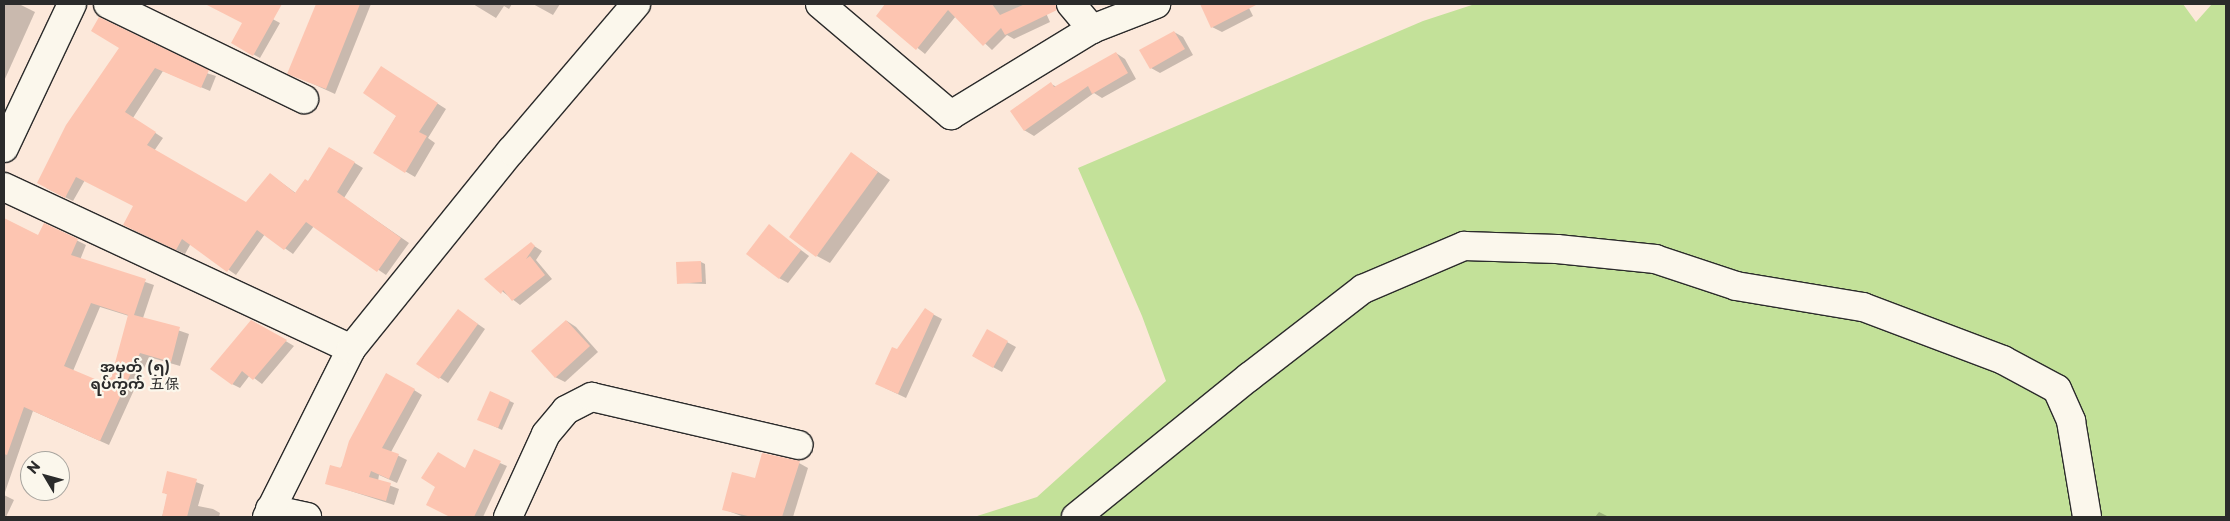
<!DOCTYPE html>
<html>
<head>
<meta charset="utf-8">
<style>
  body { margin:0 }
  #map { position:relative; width:2230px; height:521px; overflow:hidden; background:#fce8da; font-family:"Playpen Sans","LXGW WenKai TC","Noto Sans Myanmar",sans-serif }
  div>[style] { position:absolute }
  .green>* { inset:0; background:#c3e199 }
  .shadow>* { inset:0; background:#0003 }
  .building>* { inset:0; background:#fdc5b1 }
  .roads { filter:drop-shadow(1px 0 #2b2b2b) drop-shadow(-1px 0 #2b2b2b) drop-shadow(0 1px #2b2b2b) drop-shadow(0 -1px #2b2b2b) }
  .street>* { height:28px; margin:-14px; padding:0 14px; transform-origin:14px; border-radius:14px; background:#fbf7ec }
  .secondary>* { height:28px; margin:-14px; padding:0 14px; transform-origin:14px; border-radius:14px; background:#fbf7ec }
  span { translate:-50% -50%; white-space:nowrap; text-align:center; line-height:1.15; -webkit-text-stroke:4.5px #fbf7ec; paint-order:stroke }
  .quarter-label { font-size:15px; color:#2b2b2b; font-weight:700 }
  .frame { position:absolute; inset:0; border:5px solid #2b2b2b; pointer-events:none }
  .north { position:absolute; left:20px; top:451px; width:50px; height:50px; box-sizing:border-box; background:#fbf7ec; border:1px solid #a8a59f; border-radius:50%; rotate:307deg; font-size:14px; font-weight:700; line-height:20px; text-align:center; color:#2b2b2b }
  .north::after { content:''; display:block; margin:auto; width:18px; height:22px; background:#2b2b2b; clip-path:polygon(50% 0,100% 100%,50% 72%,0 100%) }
</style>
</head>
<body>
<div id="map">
  <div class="green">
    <div style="clip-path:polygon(1475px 4px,2183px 4px,2196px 22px,2212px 4px,2226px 4px,2226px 517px,974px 517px,1037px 497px,1166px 381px,1142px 316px,1078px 168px,1423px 21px)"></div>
  </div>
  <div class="shadow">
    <div style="clip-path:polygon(4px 4px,19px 4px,35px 12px,4px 81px)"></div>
    <div style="clip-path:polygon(208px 4px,245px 4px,280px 23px,260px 58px,233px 43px,244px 23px)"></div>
    <div style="clip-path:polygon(317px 4px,371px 4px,335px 94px,289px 73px)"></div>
    <div style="clip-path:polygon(473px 4px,512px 4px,509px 9px,504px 6px,496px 18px)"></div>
    <div style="clip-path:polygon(533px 4px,560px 4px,553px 15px)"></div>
    <div style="clip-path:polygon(886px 4px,1042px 4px,1050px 22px,1014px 39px,1007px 35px,992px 50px,956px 16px,925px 54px,878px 16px)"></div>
    <div style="clip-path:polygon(1205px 4px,1247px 4px,1253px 16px,1222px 32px,1212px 27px,1202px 5px)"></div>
    <div style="clip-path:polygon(1174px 32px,1183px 37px,1193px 55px,1160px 73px,1151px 68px)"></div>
    <div style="clip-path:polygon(121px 47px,216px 76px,210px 91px,163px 71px,133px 118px,163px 138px,154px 151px,247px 204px,270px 174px,297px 194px,308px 182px,330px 148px,363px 168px,344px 198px,409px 243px,386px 275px,314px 226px,293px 254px,265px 234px,236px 275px,191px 243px,185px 254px,133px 230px,135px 206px,85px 180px,73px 201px,46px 188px)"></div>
    <div style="clip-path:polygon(1116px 53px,1125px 59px,1136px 79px,1102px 98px,1094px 93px,1034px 136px,1024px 130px,1051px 84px,1057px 87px)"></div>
    <div style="clip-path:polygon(390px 73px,446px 109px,428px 138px,435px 143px,415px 177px,374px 153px,397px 115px)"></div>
    <div style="clip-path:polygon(852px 154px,890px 180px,830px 263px,817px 256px)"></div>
    <div style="clip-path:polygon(evenodd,4px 220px,39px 236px,44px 224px,86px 245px,80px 260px,154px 285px,143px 318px,189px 334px,180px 366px,149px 357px,109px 445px,33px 411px,4px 495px,14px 500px,6px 517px,4px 517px,4px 220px,100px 307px,129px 316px,113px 376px,102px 384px,73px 371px,100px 307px)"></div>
    <div style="clip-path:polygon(769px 226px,809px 256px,788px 283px,779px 278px)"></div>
    <div style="clip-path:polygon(531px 244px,542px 251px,536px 260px,552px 279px,520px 305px,486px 279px)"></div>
    <div style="clip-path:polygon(701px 262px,705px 264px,706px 284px,679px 283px)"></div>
    <div style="clip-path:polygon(925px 310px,942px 319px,906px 398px,885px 388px,897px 351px)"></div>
    <div style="clip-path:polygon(459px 311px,485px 329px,448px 383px,418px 363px)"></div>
    <div style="clip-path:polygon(252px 321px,294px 346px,262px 384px,250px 375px,240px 388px,232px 384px)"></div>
    <div style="clip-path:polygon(567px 321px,576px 327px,598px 352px,565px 382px,555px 377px)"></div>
    <div style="clip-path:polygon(987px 331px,1016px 347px,1002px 372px,973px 356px)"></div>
    <div style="clip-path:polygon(414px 390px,422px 395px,391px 452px,407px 460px,397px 483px,379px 475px,378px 481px,399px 489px,394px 505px,326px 483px)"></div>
    <div style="clip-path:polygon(491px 392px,514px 403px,502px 430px,483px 421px)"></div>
    <div style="clip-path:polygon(500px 463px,507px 466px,483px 517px,454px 517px,435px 508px,437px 486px,465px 470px)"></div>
    <div style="clip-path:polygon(799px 463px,808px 468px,793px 517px,744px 517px,723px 509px)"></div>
    <div style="clip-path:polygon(168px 472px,204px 485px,198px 506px,213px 509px,220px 513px,219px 517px,162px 517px,168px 495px,163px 492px)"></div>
    <div style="clip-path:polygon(1599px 512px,1609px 517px,1595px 517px)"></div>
  </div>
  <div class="building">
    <div style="clip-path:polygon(205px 4px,282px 4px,253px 56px,231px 43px,242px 23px)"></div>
    <div style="clip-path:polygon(316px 4px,360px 4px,326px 89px,287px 74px)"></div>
    <div style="clip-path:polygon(885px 4px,992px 4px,1000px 15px,1025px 4px,1056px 4px,1057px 10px,1005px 35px,1001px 28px,983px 46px,948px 10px,916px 50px,876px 16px)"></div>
    <div style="clip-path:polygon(1200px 4px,1258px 4px,1211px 28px)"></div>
    <div style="clip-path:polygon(99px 17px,209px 70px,201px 88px,155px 68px,125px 112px,156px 132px,147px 145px,246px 202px,270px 173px,295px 193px,305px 179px,308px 181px,329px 147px,355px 162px,337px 192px,401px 238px,377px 272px,306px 222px,284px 250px,257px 230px,227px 272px,182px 239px,176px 250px,123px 225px,133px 206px,76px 177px,65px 198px,37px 183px,66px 125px,119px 48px,91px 31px)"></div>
    <div style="clip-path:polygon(1174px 31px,1185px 49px,1150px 69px,1139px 50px)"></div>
    <div style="clip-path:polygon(1116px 52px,1128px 73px,1092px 94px,1088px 86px,1024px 131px,1010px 111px,1051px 82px,1054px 87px)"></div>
    <div style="clip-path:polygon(381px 66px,438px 103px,419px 132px,427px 136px,405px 173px,373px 153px,396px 116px,363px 93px)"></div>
    <div style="clip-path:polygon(851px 152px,878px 172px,816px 257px,789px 237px)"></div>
    <div style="clip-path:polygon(evenodd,4px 218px,38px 235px,44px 223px,78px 239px,71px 255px,146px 279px,134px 315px,180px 327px,171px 362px,140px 353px,100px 441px,24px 407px,7px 455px,4px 454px,4px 218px,91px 303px,128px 315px,112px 374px,106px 372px,102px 382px,64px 366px,91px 303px)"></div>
    <div style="clip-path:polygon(769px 224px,801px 250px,779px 279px,746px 254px)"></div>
    <div style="clip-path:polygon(531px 242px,535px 246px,526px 259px,530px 256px,545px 275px,512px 301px,503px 290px,501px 294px,484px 279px)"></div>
    <div style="clip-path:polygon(701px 261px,702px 282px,677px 284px,676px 262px)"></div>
    <div style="clip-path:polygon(925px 308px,934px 314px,898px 394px,875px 384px,892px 347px,897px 349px)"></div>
    <div style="clip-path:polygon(458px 309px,478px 324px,439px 379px,416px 364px)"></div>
    <div style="clip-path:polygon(251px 320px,287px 340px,253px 380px,242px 371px,232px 385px,210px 369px)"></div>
    <div style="clip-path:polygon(566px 320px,590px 346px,555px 378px,531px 351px)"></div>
    <div style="clip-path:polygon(987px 329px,1008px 341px,993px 368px,972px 356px)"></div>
    <div style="clip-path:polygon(386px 373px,415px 389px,382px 448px,399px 454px,389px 479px,371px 471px,369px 477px,391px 483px,386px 501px,325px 484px,330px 465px,341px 468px,349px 441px)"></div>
    <div style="clip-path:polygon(490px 391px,510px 400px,498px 428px,477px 420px)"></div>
    <div style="clip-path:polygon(474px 449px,501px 461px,474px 517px,450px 517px,426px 505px,435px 487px,421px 478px,438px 452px,465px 468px)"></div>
    <div style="clip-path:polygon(762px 453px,800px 461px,782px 517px,752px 517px,722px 510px,732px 472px,755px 478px)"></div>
    <div style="clip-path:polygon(167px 471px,197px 479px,187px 517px,162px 517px,167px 494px,162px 493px)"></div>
  </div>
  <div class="roads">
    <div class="street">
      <div style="left:108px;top:4px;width:218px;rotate:25.9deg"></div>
      <div style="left:820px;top:4px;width:172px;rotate:40.3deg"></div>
      <div style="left:951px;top:115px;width:165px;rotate:-31.4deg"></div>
      <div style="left:1092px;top:29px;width:69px;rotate:-21.3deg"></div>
      <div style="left:1071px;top:4px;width:33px;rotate:50deg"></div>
      <div style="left:4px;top:187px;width:383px;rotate:25deg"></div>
      <div style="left:270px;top:509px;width:38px;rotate:12deg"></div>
      <div style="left:267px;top:517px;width:188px;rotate:-63.4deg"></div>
      <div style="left:351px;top:349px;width:255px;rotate:-51.1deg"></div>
      <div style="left:511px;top:151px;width:193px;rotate:-49.6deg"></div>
      <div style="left:508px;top:517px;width:91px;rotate:-65.4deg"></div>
      <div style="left:546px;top:434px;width:31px;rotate:-50deg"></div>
      <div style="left:566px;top:410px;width:29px;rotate:-27deg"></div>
      <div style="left:592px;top:397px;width:212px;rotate:13.1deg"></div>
      <div style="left:1076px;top:517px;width:223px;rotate:-39deg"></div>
      <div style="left:1249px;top:377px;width:144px;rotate:-37.7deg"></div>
      <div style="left:1363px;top:289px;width:110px;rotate:-23.1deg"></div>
      <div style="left:1464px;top:246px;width:93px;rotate:1.8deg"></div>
      <div style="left:1557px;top:249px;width:99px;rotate:5.8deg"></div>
      <div style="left:1655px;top:259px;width:85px;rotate:18.4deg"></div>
      <div style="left:1736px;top:286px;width:129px;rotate:9.4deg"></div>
      <div style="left:1863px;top:307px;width:150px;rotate:20.7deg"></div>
      <div style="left:2003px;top:360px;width:61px;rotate:28.2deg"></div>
      <div style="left:2057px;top:389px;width:35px;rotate:66deg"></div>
      <div style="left:2071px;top:421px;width:97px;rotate:80.5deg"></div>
    </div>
    <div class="secondary">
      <div style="left:4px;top:148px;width:159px;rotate:-64.7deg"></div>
    </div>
  </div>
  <div class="quarter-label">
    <span style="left:135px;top:374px">အမှတ် (၅)<br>ရပ်ကွက် 五保</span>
  </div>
  <div class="frame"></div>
  <div class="north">N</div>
</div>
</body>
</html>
